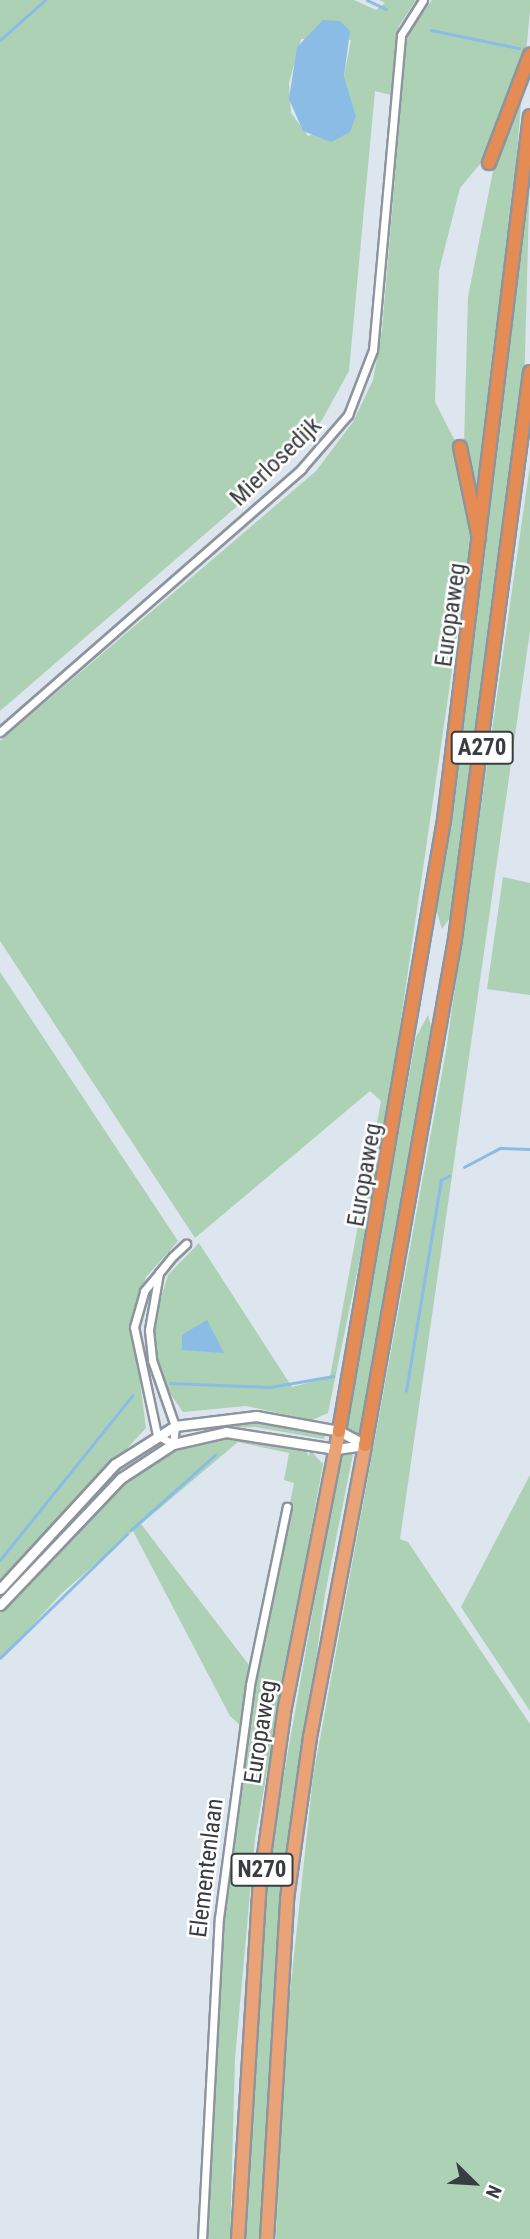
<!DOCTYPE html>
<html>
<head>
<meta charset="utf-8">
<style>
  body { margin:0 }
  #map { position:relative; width:530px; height:2239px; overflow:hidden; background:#dde5ee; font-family:"Roboto Condensed",sans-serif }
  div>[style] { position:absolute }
  .green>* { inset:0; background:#add1b4 }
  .water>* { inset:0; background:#8abce6 }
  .stream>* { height:2.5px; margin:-1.25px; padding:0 1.25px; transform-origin:1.25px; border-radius:1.25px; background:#8abce6 }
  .roads { filter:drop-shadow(2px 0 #8d949d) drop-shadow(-2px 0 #8d949d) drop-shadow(0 2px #8d949d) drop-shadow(0 -2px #8d949d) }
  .minor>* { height:7px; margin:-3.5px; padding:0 3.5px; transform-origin:3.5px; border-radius:3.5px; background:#fff }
  .tertiary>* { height:9px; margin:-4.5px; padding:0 4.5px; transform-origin:4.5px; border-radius:4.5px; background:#fff }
  .trunk>* { height:12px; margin:-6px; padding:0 6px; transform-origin:6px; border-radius:6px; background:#eaa376 }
  .motorway>* { height:12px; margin:-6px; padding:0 6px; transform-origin:6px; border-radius:6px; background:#e58c54 }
  span { translate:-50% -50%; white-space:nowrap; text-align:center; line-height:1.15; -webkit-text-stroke:5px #fff; paint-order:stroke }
  .shield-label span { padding:2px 5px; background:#fff; border:2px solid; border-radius:5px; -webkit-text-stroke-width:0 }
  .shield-label { font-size:23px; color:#393c40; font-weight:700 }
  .street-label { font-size:24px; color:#393c40 }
  .north { position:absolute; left:439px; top:2148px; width:70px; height:70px; -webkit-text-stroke:5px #fff; paint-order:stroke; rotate:114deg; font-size:19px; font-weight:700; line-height:28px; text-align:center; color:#393c40 }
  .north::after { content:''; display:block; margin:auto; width:24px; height:32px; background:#393c40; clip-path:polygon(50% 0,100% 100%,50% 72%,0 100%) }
</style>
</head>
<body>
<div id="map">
  <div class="green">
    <div style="clip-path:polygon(evenodd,0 0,354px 0,376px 10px,385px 3px,379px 0,416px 0,399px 26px,391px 95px,375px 91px,349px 371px,322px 420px,271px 477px,0 711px,0 0,301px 39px,351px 40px,344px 76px,356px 116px,308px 136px,291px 113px,289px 83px,301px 39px)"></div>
    <div style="clip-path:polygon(432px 0,530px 0,530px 10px,526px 53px,485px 158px,460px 188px,439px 271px,435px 402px,456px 443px,471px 540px,381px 1156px,328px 1413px,312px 1420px,246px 1406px,183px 1412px,162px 1382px,151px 1331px,168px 1275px,199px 1243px,292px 1387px,330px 1377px,381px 1101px,370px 1091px,195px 1238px,0 941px,0 741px,316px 471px,353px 422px,373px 380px,382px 330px,407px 36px)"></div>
    <div style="clip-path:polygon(522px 91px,516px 167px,477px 504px,464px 445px,468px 297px,495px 161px)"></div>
    <div style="clip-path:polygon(530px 166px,524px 394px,454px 912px,442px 929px,436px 909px)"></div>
    <div style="clip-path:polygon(530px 465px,530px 631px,400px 1539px,408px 1542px,530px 1724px,530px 2239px,276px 2239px,282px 2068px,313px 1777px,446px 1051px)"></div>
    <div style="clip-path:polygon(503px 877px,530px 883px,530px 995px,487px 989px)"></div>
    <div style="clip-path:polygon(0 972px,178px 1241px,146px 1277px,132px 1319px,146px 1428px,0 1586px)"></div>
    <div style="clip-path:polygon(428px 1015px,434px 1037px,359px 1434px,345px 1431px,416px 1037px)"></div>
    <div style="clip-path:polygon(244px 1419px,325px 1433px,324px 1439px,255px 1427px,196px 1429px)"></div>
    <div style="clip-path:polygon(220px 1437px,305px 1448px,309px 1457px,310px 1450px,323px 1464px,255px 1838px,235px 2059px,230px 2239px,204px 2239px,218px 1960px,252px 1694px,294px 1483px,284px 1480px,289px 1453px,238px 1442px,141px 1524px,249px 1665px,241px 1726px,230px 1716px,133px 1531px,62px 1593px,0 1660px,0 1608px,137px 1470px,167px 1452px)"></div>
    <div style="clip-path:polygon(341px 1452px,353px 1454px,325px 1594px,279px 1927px,262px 2239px,244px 2239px,267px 1870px)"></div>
    <div style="clip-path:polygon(530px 1475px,530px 1711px,461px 1607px)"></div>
    <div style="clip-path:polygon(89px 1497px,85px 1510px,0 1602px,0 1592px)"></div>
  </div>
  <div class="water">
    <div style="clip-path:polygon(323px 20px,340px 21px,350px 31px,344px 76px,356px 116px,350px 132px,331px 142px,303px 131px,289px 99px,297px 47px)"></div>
    <div style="clip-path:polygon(207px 1320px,224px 1353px,182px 1350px,182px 1335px)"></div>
  </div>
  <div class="stream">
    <div style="left:367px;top:0;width:21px;rotate:25deg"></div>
    <div style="left:431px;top:30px;width:90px;rotate:11.6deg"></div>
    <div style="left:0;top:40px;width:60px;rotate:-41.6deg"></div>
    <div style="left:464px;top:1167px;width:41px;rotate:-27.8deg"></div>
    <div style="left:500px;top:1148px;width:30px;rotate:2deg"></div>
    <div style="left:170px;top:1383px;width:100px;rotate:2.3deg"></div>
    <div style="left:270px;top:1387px;width:64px;rotate:-9.9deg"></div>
    <div style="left:406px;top:1391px;width:214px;rotate:-80.6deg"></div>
    <div style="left:441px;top:1180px;width:9px;rotate:-27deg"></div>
    <div style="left:131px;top:1530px;width:113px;rotate:-41.8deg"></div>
    <div style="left:0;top:1560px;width:211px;rotate:-51.2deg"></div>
    <div style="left:0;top:1658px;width:177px;rotate:-44.3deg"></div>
  </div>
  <div class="roads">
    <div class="minor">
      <div style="left:0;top:732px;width:400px;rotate:-41.1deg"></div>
      <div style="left:301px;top:469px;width:72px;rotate:-49deg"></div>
      <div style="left:348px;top:415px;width:70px;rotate:-69deg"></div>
      <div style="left:373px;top:350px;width:316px;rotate:-84.9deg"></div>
      <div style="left:401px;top:35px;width:41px;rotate:-57.8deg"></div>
      <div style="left:159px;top:1273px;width:58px;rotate:100deg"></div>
      <div style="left:149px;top:1330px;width:30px;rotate:84deg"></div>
      <div style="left:152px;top:1360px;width:70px;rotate:70.8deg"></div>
      <div style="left:175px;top:1426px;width:18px;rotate:96deg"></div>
      <div style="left:173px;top:1444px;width:18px;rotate:-151deg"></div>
      <div style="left:157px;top:1435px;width:110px;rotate:-102deg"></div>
      <div style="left:134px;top:1327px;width:37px;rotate:-74deg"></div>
      <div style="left:144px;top:1291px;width:23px;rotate:-50deg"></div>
      <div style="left:159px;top:1273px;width:22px;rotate:-51deg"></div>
      <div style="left:173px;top:1256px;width:18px;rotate:-43deg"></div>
      <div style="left:202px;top:2239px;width:321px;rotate:-87deg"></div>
      <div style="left:219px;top:1918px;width:235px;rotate:-82.4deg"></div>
      <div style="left:250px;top:1685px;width:182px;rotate:-78.3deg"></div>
    </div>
    <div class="tertiary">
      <div style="left:0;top:1589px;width:170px;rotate:-47.4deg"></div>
      <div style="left:115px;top:1464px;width:71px;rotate:-32.3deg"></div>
      <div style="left:175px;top:1426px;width:82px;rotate:-7deg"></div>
      <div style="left:256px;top:1416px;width:84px;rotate:10.2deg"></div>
      <div style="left:339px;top:1431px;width:30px;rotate:28deg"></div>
      <div style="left:0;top:1605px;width:175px;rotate:-46.4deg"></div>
      <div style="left:121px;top:1478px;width:62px;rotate:-33.2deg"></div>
      <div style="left:173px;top:1444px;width:54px;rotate:-12.8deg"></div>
      <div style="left:226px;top:1432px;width:111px;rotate:8.8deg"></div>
      <div style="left:336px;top:1449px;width:29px;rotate:-8deg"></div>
    </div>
    <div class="trunk">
      <div style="left:238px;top:2239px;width:356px;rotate:-86.5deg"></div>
      <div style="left:260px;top:1884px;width:179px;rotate:-82deg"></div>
      <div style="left:285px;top:1707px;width:281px;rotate:-78.9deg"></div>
      <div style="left:267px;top:2239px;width:341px;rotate:-86.6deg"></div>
      <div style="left:287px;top:1899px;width:164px;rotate:-81.9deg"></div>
      <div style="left:310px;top:1737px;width:297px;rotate:-79.3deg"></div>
    </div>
    <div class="motorway">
      <div style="left:489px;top:163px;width:116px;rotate:-69.2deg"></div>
      <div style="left:460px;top:447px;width:93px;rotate:78.2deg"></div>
      <div style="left:339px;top:1431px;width:620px;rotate:-80.25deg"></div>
      <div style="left:444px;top:820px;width:709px;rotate:-83.04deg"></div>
      <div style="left:365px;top:1445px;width:514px;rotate:-79.91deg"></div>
      <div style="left:455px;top:939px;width:572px;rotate:-82.46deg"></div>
    </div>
  </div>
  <div class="shield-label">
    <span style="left:482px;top:748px">A270</span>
    <span style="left:262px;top:1870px">N270</span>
  </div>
  <div class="street-label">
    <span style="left:276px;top:462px;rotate:-44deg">Mierlosedijk</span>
    <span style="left:451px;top:615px;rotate:-82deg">Europaweg</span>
    <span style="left:365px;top:1175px;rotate:-80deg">Europaweg</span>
    <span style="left:261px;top:1732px;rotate:-81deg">Europaweg</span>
    <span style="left:207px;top:1868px;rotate:-83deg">Elementenlaan</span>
  </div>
  <div class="north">N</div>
</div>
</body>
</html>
